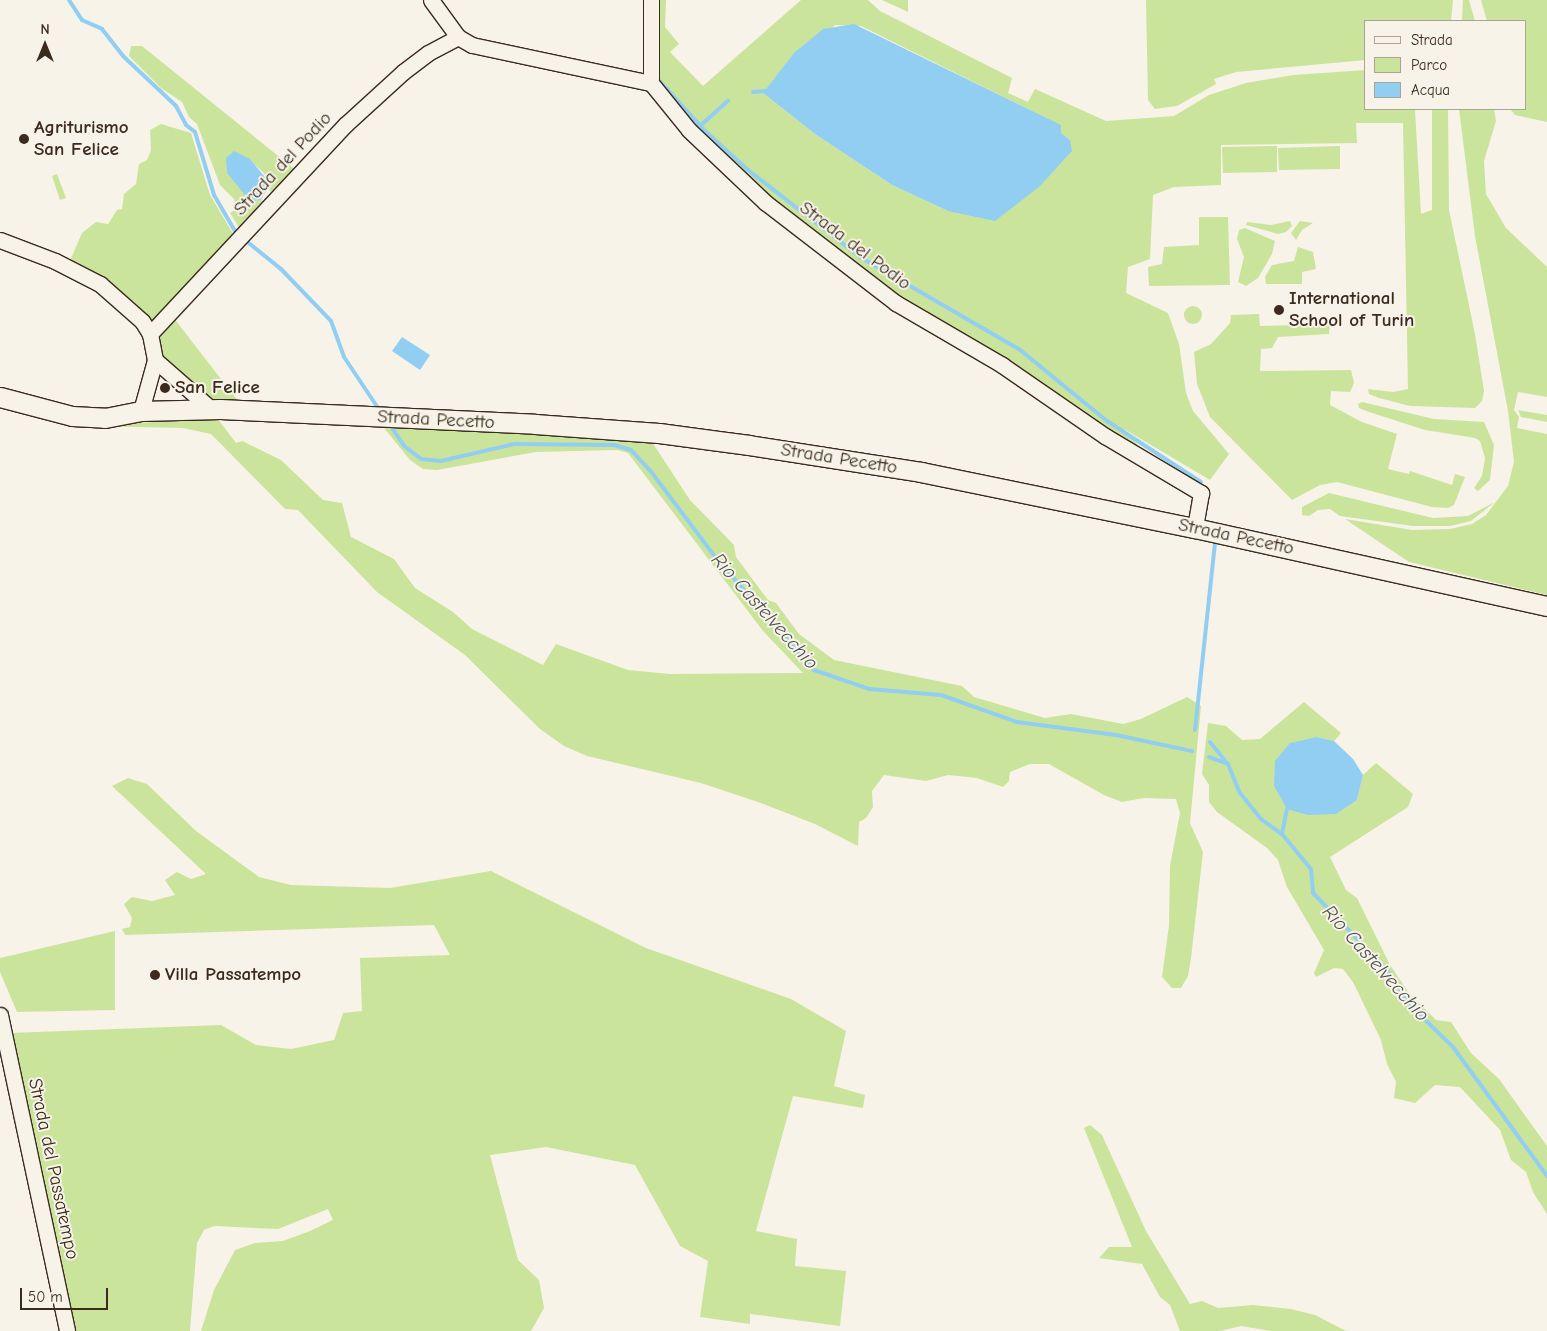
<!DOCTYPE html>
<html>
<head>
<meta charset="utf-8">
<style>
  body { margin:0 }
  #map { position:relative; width:1547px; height:1331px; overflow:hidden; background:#f7f3e8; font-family:"Comic Neue",sans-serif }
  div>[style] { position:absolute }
  .green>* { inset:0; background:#cbe49b }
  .round { border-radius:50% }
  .water>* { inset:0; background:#91cef2 }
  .stream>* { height:4px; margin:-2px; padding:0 2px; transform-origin:2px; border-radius:2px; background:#91cef2 }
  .roads { filter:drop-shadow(1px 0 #3b2a1e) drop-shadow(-1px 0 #3b2a1e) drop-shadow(0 1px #3b2a1e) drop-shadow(0 -1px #3b2a1e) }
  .minor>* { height:15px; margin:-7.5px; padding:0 7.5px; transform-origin:7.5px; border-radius:7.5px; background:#f7f3e8 }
  .major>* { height:19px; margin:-9.5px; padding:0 9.5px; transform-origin:9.5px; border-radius:9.5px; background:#f7f3e8 }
  .dots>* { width:14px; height:14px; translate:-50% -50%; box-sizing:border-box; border:2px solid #f7f3e8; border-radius:50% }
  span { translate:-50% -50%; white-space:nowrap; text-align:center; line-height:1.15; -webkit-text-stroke:4px #f7f3e8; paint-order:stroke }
  .poi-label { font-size:19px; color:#3b2a1e; font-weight:700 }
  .left { translate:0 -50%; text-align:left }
  .street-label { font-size:19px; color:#3b2a1e }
  .water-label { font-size:20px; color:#505353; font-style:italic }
  .legend { position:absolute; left:1364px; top:20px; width:162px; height:90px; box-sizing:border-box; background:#f7f3e8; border:1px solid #aca397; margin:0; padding:6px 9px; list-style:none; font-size:15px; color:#3b2a1e }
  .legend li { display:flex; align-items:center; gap:10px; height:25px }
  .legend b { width:25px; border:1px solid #aca397 }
  .north { position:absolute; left:20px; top:20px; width:50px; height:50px; -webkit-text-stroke:4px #f7f3e8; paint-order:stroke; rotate:0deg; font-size:14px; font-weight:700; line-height:20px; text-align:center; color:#3b2a1e }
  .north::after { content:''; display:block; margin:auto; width:18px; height:22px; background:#3b2a1e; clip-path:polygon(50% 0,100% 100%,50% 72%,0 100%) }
  .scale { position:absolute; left:20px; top:1288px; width:88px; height:22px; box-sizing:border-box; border:2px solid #3b2a1e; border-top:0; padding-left:6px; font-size:15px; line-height:18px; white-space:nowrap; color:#3b2a1e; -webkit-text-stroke:4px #f7f3e8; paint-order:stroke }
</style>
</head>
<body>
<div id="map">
  <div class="green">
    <div style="clip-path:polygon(evenodd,658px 0,666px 0,665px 27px,679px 44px,670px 52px,703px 86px,801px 0,868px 0,880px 11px,1012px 78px,1008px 93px,1028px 102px,1035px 89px,1106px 121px,1174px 116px,1209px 95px,1246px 83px,1293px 75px,1366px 70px,1366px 109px,1415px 109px,1421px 214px,1432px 210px,1432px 109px,1448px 109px,1449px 210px,1475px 334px,1484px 391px,1482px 401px,1475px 408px,1410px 406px,1379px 398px,1369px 394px,1368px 389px,1393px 392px,1408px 389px,1403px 123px,1356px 123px,1357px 143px,1221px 145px,1221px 185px,1174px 187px,1153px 195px,1150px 259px,1128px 267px,1126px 293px,1168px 313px,1179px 344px,1186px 393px,1193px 411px,1229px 454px,1210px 480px,1124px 429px,1144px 452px,895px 294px,806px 230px,691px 128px,657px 85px,658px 0,835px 25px,861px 26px,1060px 125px,1061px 133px,1070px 140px,948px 211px,892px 185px,815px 134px,763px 93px,835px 25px)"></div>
    <div style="clip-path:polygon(882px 0,908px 0,908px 12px)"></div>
    <div style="clip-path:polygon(1146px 0,1453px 0,1451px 21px,1366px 21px,1366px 60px,1236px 72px,1214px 79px,1216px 84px,1177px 106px,1155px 109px,1148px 100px)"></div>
    <div style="clip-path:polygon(1463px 0,1469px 0,1475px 21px,1462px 21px)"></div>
    <div style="clip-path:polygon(1481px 0,1547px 0,1547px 122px,1515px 115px,1510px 109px,1526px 109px,1526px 21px,1487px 21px)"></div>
    <div style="clip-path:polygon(131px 46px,142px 46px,298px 172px,275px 195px,269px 190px,270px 183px,263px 172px,250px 160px,254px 201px,261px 200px,267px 204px,242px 232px,230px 213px,237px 209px,234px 199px,220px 185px,197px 124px,189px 117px,182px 102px,161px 88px,129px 56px)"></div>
    <div style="clip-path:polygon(1459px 109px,1494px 109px,1496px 121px,1484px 161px,1486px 194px,1506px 228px,1547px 267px,1547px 397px,1518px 392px,1514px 410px,1519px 417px,1517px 428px,1547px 434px,1547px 595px,1409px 562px,1345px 519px,1412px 530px,1450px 529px,1472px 524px,1486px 515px,1508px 486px,1514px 462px,1508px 411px,1475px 236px)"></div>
    <div style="clip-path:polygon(161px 124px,191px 133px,210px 195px,235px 237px,150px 326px,69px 263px,82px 233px,96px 222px,108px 224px,117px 210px,122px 209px,124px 194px,136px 184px,139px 164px,147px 160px,151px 150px,150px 130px)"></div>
    <div style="clip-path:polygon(1277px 146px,1277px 172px,1223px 173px,1222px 147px)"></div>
    <div style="clip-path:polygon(1340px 146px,1340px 169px,1279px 170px,1278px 148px)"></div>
    <div style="clip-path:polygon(57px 174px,66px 198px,60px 200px,52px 176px)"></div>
    <div style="clip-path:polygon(1199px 217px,1228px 217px,1230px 285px,1149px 286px,1148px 267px,1162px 264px,1164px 247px,1199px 245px)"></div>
    <div style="clip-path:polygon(1290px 221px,1292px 226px,1286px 232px,1278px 234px,1246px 225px,1247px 222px,1271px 225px)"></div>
    <div style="clip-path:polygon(1300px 221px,1313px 223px,1302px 230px,1296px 240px,1291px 233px)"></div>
    <div style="clip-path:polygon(1245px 228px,1275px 241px,1272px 254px,1258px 278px,1246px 286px,1238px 282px,1244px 257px,1237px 239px,1239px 230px)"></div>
    <div style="clip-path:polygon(1298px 247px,1313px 252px,1316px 269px,1302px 272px,1302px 284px,1266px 284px,1265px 277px,1272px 265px,1294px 261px)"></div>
    <div class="round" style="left:1184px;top:306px;width:18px;height:18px"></div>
    <div style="clip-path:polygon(1259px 314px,1260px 326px,1330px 324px,1329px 334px,1278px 337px,1272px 348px,1261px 349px,1260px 371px,1351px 370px,1354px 383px,1350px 392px,1331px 391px,1330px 405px,1362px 422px,1397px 434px,1388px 469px,1409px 474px,1410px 471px,1452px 485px,1455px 474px,1465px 477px,1454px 505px,1448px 508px,1432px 507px,1337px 482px,1320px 485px,1292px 500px,1210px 417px,1197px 384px,1194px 352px,1211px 344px,1230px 323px,1231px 315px)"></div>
    <div style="clip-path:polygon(173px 317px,238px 401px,214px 401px,159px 355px,154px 336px)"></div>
    <div style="clip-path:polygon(1362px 402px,1434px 419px,1484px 422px,1494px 445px,1490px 480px,1478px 491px,1474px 488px,1482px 476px,1485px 458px,1480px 441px,1475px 438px,1425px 430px,1369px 412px,1359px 408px,1358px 404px)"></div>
    <div style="clip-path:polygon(1518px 410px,1547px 415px,1547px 422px,1521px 417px)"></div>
    <div style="clip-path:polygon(217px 418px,236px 443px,242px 441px,281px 460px,323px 500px,342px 503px,351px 537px,394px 559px,415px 588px,453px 612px,472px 629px,543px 665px,556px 644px,628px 670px,670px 674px,803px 673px,763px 631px,628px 453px,617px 450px,536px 452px,437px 470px,423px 469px,410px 460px,380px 423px,650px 439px,690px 500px,734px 545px,736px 557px,768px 600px,776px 603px,799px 634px,834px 660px,962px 686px,974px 697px,1045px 718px,1071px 714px,1123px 724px,1141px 719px,1187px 697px,1201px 706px,1190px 823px,1203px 852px,1191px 958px,1188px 976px,1181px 988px,1172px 988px,1162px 977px,1169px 925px,1170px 866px,1180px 813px,1176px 799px,1144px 798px,1122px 802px,1104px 795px,1049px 764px,1030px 764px,1010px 772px,1009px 781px,1003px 787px,977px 778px,948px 775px,926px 781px,884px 775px,872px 791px,873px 807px,866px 818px,859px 822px,858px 846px,815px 824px,758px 802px,701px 783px,587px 756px,564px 746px,540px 729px,465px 655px,377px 592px,298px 510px,285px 509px,211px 434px,183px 428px,90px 426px)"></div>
    <div style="clip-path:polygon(1329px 493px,1433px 518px,1468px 516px,1495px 502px,1471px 521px,1450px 526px,1413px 526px,1340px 516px,1330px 509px,1318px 510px,1309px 516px,1302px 515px,1302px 507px)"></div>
    <div style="clip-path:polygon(1304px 702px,1341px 733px,1334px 741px,1317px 737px,1357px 800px,1363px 775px,1376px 763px,1413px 794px,1408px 807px,1330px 857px,1346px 890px,1357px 898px,1390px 965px,1409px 993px,1436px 1020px,1451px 1022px,1471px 1053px,1499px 1079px,1547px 1146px,1547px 1214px,1533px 1192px,1526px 1172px,1511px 1160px,1500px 1130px,1460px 1087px,1435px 1085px,1415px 1103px,1394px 1098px,1396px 1082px,1387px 1064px,1381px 1040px,1353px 982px,1343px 969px,1334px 968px,1316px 977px,1314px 973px,1324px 950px,1287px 887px,1278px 860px,1267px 848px,1217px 812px,1209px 802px,1209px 785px,1202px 774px,1208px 723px,1226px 726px,1242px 740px,1260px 739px)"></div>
    <div style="clip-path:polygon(128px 778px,147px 784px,196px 831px,259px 877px,291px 885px,390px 888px,491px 871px,646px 948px,791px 999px,846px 1031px,834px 1086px,865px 1095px,863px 1108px,793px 1096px,756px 1231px,797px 1239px,795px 1266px,846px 1271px,840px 1326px,750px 1314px,750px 1324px,700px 1317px,708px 1261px,680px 1246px,635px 1165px,546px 1147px,490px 1155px,518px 1260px,539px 1280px,544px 1308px,531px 1331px,201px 1331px,214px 1290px,235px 1250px,255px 1243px,283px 1241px,310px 1231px,333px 1220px,328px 1209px,278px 1229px,214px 1226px,204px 1230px,197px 1243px,190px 1331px,74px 1331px,10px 1033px,221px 1025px,256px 1045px,291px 1049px,334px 1040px,343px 1013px,362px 1011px,360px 958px,450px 955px,434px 925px,125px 935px,122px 929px,130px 927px,132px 918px,124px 904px,132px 897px,152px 901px,175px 895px,165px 880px,177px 872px,191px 879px,206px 874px,112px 786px)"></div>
    <div style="clip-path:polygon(115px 931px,115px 1010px,17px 1012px,0 972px,0 958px)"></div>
    <div style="clip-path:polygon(1090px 1125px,1102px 1135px,1146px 1231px,1190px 1304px,1202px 1301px,1218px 1308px,1253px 1305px,1291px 1309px,1315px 1315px,1346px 1331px,1271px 1331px,1241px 1326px,1220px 1331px,1180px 1331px,1170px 1305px,1160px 1297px,1142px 1264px,1099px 1258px,1109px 1247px,1132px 1247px,1084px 1128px)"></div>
  </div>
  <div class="water">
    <div style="clip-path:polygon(854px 24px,1061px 125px,1061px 133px,1070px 140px,1072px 151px,1039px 187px,995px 221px,948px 211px,892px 185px,815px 134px,763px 93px,794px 53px,823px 29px)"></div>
    <div style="clip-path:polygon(234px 151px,250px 159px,270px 183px,261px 200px,254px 201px,245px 195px,227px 173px,226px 158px)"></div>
    <div style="clip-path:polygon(402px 337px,430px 355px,420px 370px,392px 351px)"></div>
    <div style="clip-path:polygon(1317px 737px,1334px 741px,1353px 759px,1363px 775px,1357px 800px,1336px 814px,1308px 815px,1287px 809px,1274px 786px,1275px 761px,1290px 743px)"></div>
  </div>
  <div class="stream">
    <div style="left:69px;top:0;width:24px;rotate:57deg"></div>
    <div style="left:82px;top:20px;width:22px;rotate:24deg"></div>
    <div style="left:102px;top:29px;width:34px;rotate:52deg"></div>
    <div style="left:123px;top:56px;width:73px;rotate:43.3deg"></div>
    <div style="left:176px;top:106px;width:21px;rotate:62deg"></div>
    <div style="left:186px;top:125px;width:11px;rotate:38deg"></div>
    <div style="left:195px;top:132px;width:66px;rotate:73.2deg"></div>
    <div style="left:214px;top:195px;width:44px;rotate:59.9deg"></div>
    <div style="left:656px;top:77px;width:73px;rotate:47.8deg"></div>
    <div style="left:705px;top:131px;width:58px;rotate:42.2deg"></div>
    <div style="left:748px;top:170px;width:142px;rotate:37.8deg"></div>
    <div style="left:860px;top:257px;width:184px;rotate:30.1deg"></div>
    <div style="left:1019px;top:349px;width:114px;rotate:39.3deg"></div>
    <div style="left:1107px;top:421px;width:112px;rotate:33deg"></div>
    <div style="left:753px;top:92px;width:15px;rotate:-4deg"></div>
    <div style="left:700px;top:126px;width:38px;rotate:-42deg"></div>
    <div style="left:245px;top:240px;width:46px;rotate:38.9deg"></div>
    <div style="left:281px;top:269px;width:72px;rotate:46.1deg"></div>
    <div style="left:331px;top:321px;width:38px;rotate:70deg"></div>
    <div style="left:344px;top:357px;width:61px;rotate:56.3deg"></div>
    <div style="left:392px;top:428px;width:22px;rotate:56deg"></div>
    <div style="left:404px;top:446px;width:21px;rotate:37deg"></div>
    <div style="left:421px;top:459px;width:20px;rotate:6deg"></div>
    <div style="left:441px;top:461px;width:75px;rotate:-13.1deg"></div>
    <div style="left:514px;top:444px;width:100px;rotate:0.6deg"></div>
    <div style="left:614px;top:445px;width:18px;rotate:16deg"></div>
    <div style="left:631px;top:450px;width:26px;rotate:47deg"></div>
    <div style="left:649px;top:469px;width:111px;rotate:53deg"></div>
    <div style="left:716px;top:558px;width:149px;rotate:48.8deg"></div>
    <div style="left:814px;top:670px;width:58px;rotate:19.1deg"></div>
    <div style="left:869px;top:689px;width:72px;rotate:4.8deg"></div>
    <div style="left:941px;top:695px;width:81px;rotate:19.6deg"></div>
    <div style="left:1017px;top:722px;width:100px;rotate:7.5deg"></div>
    <div style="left:1116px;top:735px;width:78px;rotate:11.9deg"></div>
    <div style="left:1195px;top:730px;width:188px;rotate:-83.9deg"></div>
    <div style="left:1210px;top:742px;width:28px;rotate:51deg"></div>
    <div style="left:1209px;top:757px;width:20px;rotate:20deg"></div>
    <div style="left:1228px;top:764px;width:31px;rotate:68deg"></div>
    <div style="left:1240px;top:793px;width:33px;rotate:51deg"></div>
    <div style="left:1261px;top:819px;width:26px;rotate:36deg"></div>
    <div style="left:1282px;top:834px;width:45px;rotate:50.4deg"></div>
    <div style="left:1311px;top:869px;width:24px;rotate:85deg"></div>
    <div style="left:1313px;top:893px;width:107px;rotate:46.1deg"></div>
    <div style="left:1387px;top:970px;width:45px;rotate:56deg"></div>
    <div style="left:1412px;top:1007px;width:57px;rotate:44.3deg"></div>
    <div style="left:1453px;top:1047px;width:160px;rotate:53.9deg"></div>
    <div style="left:1282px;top:834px;width:25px;rotate:-79deg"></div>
  </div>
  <div class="roads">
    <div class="minor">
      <div style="left:431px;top:0;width:46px;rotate:53.9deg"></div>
      <div style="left:458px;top:37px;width:16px;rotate:30deg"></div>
      <div style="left:472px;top:45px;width:183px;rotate:12deg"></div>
      <div style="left:651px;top:83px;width:60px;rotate:51deg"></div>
      <div style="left:689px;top:130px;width:106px;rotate:43.5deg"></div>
      <div style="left:766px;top:203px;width:164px;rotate:37.6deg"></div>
      <div style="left:896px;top:303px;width:123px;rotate:30.3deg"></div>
      <div style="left:1002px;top:365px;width:125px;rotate:34.6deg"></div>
      <div style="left:1105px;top:436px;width:112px;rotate:30.7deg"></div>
      <div style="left:1201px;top:493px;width:36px;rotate:100deg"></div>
      <div style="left:651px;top:83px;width:83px;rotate:-90deg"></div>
      <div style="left:0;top:240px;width:59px;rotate:20.9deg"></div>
      <div style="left:55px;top:261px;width:51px;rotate:27.1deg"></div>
      <div style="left:100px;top:284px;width:56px;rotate:41.4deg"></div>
      <div style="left:142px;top:321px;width:15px;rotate:58deg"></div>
      <div style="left:150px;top:334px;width:26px;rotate:79deg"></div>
      <div style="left:155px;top:360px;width:53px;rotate:105.4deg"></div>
      <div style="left:150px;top:334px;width:286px;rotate:-47deg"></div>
      <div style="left:345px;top:125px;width:79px;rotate:-42.4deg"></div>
      <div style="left:403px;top:72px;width:31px;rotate:-37deg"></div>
      <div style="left:428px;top:53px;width:34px;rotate:-28deg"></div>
      <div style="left:155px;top:360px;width:74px;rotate:41.2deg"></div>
      <div style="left:0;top:1015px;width:323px;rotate:78deg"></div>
    </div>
    <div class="major">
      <div style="left:0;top:397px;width:74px;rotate:14.8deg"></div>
      <div style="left:72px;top:416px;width:33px;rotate:3deg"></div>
      <div style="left:105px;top:418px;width:37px;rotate:-11deg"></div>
      <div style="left:141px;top:411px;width:79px;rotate:-1.5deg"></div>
      <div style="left:220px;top:409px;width:315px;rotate:2.7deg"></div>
      <div style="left:535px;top:424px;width:124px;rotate:4.2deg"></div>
      <div style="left:659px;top:433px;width:91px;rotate:7.6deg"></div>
      <div style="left:749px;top:445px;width:174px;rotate:8.9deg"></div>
      <div style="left:921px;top:472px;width:280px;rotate:11.6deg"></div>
      <div style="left:1195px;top:528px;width:361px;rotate:12.5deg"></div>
    </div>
  </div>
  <div class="dots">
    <div style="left:24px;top:139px;background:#3b2a1e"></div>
    <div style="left:1279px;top:310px;background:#3b2a1e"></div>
    <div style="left:165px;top:388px;background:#3b2a1e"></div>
    <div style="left:155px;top:975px;background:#3b2a1e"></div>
  </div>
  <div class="poi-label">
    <span class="left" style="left:34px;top:139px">Agriturismo<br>San Felice</span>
    <span class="left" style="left:1289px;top:310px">International<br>School of Turin</span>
    <span class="left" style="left:175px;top:388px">San Felice</span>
    <span class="left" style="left:165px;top:975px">Villa Passatempo</span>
  </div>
  <div class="street-label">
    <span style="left:283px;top:164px;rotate:-47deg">Strada del Podio</span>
    <span style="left:855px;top:246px;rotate:37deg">Strada del Podio</span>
    <span style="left:436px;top:420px;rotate:3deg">Strada Pecetto</span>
    <span style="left:839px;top:459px;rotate:9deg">Strada Pecetto</span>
    <span style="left:1236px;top:537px;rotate:12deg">Strada Pecetto</span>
    <span style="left:53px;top:1169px;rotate:78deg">Strada del Passatempo</span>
  </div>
  <div class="water-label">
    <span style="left:765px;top:611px;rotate:48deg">Rio Castelvecchio</span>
    <span style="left:1376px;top:963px;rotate:48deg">Rio Castelvecchio</span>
  </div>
  <ul class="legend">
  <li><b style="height:6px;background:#f7f3e8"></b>Strada</li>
  <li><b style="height:14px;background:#cbe49b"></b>Parco</li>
  <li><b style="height:14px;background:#91cef2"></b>Acqua</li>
  </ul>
  <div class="north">N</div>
  <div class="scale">50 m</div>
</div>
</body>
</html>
